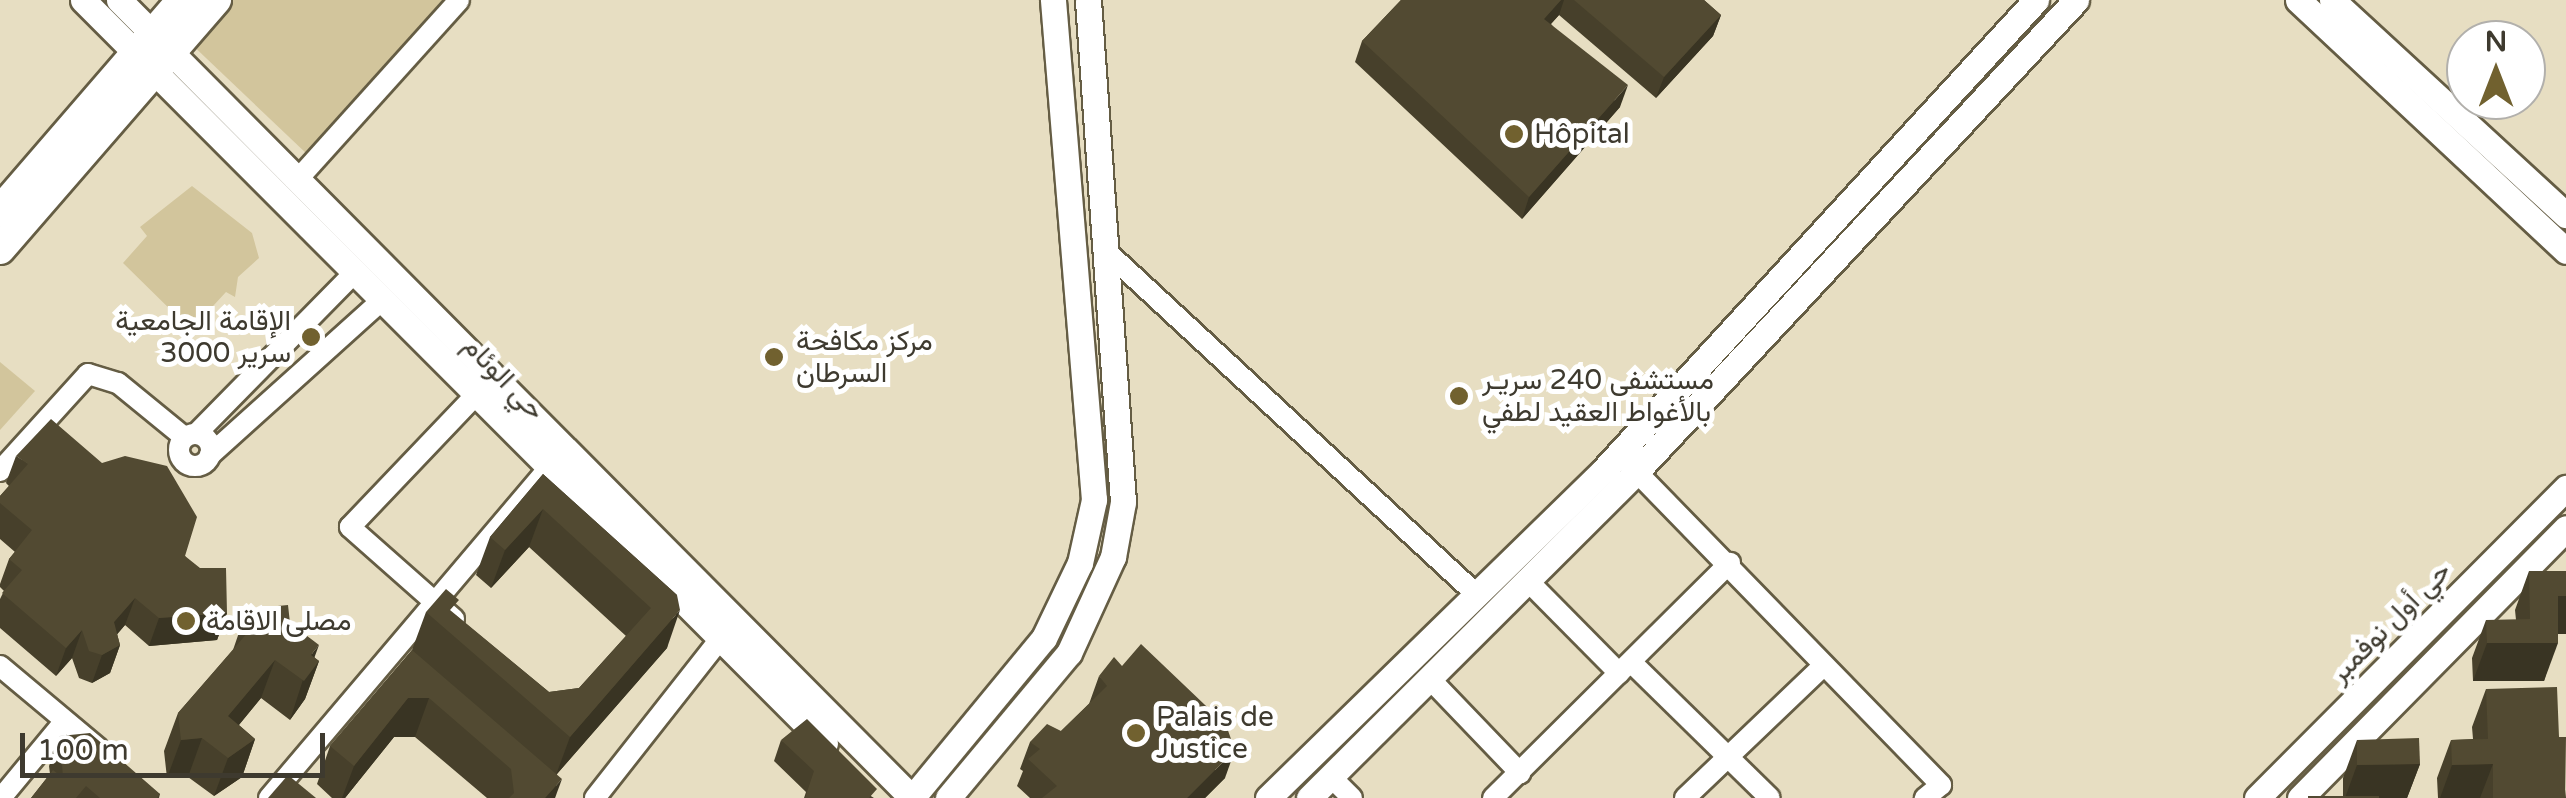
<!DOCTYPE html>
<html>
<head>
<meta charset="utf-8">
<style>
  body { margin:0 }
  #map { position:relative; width:2566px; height:798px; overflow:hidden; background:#e7dec2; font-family:"Varela Round",Vazirmatn,sans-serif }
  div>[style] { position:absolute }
  .green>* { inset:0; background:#d2c59c }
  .roads { filter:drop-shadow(2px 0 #655d44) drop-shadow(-2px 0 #655d44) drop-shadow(0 2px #655d44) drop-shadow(0 -2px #655d44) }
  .minor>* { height:20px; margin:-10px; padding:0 10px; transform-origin:10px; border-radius:10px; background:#fff }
  .minor>.ring { margin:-10px; padding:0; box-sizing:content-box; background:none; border:20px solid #fff; border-radius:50% }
  .tertiary>* { height:25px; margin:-12.5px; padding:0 12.5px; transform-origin:12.5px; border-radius:12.5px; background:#fff }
  .secondary>* { height:30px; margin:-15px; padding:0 15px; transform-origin:15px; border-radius:15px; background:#fff }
  .wall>* { inset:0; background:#47402b }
  .shaded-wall>* { inset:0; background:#393423 }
  .building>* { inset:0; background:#524a32 }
  .dots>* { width:28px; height:28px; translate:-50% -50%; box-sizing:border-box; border:5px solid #fff; border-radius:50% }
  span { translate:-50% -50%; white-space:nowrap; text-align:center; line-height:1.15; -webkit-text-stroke:10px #fff; paint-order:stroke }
  .poi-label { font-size:28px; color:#3e3a2f }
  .left { translate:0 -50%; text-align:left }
  .right { translate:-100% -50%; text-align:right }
  .street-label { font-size:28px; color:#3e3a2f }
  .north { position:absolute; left:2446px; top:20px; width:100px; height:100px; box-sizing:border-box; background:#fff; border:2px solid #b2b0ac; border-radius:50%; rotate:0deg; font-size:28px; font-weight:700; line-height:40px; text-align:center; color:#3e3a2f }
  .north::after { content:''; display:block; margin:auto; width:35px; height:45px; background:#71612f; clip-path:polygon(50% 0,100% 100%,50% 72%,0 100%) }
  .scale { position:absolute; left:20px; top:733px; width:305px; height:45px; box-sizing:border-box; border:5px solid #3e3a2f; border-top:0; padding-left:12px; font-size:30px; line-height:35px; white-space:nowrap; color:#3e3a2f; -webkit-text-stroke:8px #fff; paint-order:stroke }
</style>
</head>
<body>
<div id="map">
  <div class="green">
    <div style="clip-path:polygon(222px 0,450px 0,308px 155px,186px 39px)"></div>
    <div style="clip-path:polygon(192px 186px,252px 233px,259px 258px,238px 277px,235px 297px,226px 292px,201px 319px,182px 321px,123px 263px,147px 236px,140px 227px)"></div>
    <div style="clip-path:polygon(0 362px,35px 391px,0 430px)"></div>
  </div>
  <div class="roads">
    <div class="minor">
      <div style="left:299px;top:178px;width:239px;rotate:-48deg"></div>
      <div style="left:1107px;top:252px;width:505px;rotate:42.83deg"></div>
      <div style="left:197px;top:433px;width:226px;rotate:-45.5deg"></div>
      <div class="ring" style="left:179px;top:434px;width:12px;height:12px"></div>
      <div style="left:210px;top:455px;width:233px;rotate:-42deg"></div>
      <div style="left:1626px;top:461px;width:452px;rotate:45.8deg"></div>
      <div style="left:1941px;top:785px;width:21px;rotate:141deg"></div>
      <div style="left:0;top:471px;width:131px;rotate:-47.8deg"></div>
      <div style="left:88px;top:374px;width:31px;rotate:17deg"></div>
      <div style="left:118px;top:383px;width:85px;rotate:39.3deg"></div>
      <div style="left:1527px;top:580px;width:131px;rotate:45.3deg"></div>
      <div style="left:454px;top:619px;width:139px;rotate:-138.5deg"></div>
      <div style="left:350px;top:527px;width:196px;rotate:-46.4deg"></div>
      <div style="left:1631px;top:662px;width:194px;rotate:44.4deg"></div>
      <div style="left:0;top:666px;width:128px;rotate:39.9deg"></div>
      <div style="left:1429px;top:678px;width:132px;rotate:46.2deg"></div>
      <div style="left:1330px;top:776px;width:31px;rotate:45deg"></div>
      <div style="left:1px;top:798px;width:97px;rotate:-50.4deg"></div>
      <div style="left:269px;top:798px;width:448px;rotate:-49.7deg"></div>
      <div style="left:595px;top:798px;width:216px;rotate:-51.8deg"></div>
      <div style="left:1493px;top:798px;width:334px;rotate:-44.8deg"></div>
      <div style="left:1685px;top:798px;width:190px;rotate:-43.7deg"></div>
    </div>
    <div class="tertiary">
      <div style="left:83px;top:0;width:1050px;rotate:45.04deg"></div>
      <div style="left:119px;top:0;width:1125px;rotate:45.18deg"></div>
      <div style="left:2298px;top:0;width:367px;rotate:43.1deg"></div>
      <div style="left:2332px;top:0;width:318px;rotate:42.6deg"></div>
      <div style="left:912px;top:798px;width:207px;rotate:-50.5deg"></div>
      <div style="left:1044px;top:638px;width:83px;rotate:-64.4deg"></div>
      <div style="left:1080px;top:563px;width:65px;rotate:-77.5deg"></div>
      <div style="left:1094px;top:500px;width:502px;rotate:-94.69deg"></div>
      <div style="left:948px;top:798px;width:189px;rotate:-50.2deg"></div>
      <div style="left:1069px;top:653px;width:106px;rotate:-65.4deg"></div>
      <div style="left:1113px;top:557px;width:56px;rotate:-79.7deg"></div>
      <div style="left:1123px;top:502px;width:503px;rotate:-93.99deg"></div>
      <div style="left:1268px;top:798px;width:468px;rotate:-44.3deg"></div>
      <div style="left:1603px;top:471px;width:640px;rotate:-47.41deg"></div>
      <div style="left:1309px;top:798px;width:463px;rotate:-44.9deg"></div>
      <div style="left:1637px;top:471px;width:644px;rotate:-47.01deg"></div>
      <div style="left:2257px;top:798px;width:438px;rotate:-45.1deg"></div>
      <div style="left:2300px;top:798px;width:379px;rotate:-45.4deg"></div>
    </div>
    <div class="secondary">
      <div style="left:0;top:211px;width:279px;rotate:-49.2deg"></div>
      <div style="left:0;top:249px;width:330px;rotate:-49.1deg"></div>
    </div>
  </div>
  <div class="wall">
    <div style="clip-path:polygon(1401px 0,1704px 0,1721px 15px,1713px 36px,1656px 98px,1559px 15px,1551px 24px,1620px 107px,1522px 219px,1355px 62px,1362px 41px)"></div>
    <div style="clip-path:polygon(16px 456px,185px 556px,227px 613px,217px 640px,149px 646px,125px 625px,117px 634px,120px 645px,110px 673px,92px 683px,79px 678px,72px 658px,56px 676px,0 628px,0 599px,4px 591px,0 587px,0 584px,9px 559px,15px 552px,0 539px,0 496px,9px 486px,6px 483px)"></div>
    <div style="clip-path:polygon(543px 474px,677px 595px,667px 648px,557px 774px,555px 798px,487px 798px,415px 737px,394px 737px,345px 798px,332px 798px,317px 784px,330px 746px,412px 650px,426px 612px,454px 614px,549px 692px,579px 688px,626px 636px,529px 547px,491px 588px,476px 575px,490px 537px)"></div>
    <div style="clip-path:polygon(2529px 571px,2566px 571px,2566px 634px,2558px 634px,2544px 681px,2473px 681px,2472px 658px,2486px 620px,2516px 620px,2515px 610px)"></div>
    <div style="clip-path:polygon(247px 609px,290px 623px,315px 658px,319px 661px,305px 699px,290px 720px,261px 698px,239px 725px,255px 739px,242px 777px,214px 796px,188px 777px,167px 778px,164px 751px,178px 713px,233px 650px)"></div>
    <div style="clip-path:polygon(1099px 676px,1225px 778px,1205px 798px,1030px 798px,1017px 786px,1023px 771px,1020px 769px,1030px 742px,1061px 731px,1089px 704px)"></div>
    <div style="clip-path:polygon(2486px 689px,2559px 737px,2566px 798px,2438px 798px,2437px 778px,2451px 740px,2473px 739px,2472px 727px)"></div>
    <div style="clip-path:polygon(60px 736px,160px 794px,159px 798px,31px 798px,50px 774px,49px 766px)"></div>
    <div style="clip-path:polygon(781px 740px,874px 798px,804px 798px,806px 792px,774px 761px)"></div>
    <div style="clip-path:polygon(2357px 740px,2420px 764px,2407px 798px,2307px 798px,2343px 796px,2343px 778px)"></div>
  </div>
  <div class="shaded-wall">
    <div style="clip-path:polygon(1561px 0,1564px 0,1559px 15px,1536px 40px,1544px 19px)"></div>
    <div style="clip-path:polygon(1721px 15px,1713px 36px,1656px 98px,1664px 77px)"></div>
    <div style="clip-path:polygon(1628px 85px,1620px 107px,1522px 219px,1529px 197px)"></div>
    <div style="clip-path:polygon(543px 509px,529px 547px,491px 588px,505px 550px)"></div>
    <div style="clip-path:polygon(2558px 596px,2566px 596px,2566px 634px,2544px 634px)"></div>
    <div style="clip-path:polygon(135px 598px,125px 625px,104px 650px,114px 622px)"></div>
    <div style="clip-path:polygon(680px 610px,667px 648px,556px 775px,570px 737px)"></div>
    <div style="clip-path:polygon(227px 613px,217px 640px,149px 646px,159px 618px)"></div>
    <div style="clip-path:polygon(82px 630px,72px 658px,56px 676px,66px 648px)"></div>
    <div style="clip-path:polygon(2487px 643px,2558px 643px,2544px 681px,2473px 681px)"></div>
    <div style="clip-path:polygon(120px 645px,110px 673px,92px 683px,102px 655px)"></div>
    <div style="clip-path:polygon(319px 645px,308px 675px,319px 661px,305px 699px,290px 720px,311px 655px)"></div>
    <div style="clip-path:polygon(275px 660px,261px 698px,218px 750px,228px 716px)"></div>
    <div style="clip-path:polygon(408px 698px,429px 698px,415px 737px,394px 737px,345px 798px,342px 798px,354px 766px)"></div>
    <div style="clip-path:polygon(202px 738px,188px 777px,167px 778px,181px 740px)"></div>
    <div style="clip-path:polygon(255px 739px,242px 777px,214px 796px,228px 758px)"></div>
    <div style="clip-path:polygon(1235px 750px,1225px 778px,1205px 798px,1187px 798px)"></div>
    <div style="clip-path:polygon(2420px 764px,2407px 798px,2345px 798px,2357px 765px)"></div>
    <div style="clip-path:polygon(2493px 764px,2480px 798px,2440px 798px,2452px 765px)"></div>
    <div style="clip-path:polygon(562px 779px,555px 798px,545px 798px)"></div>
  </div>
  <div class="building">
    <div style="clip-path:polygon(1401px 0,1561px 0,1544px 19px,1628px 85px,1529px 197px,1362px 41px)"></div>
    <div style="clip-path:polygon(1574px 0,1704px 0,1721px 15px,1664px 77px)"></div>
    <div style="clip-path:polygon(51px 419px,102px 463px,125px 456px,167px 466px,197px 517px,185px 556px,200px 568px,226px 568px,227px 613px,159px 618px,135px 598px,114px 622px,120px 645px,102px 655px,89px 651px,82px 630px,66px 648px,2px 593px,22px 570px,9px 559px,32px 530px,0 503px,0 496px,28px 464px,16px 456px)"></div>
    <div style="clip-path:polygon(543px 474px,677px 595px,680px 610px,570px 737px,426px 612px,446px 589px,459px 600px,450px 610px,549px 692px,579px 688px,651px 608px,543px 509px,505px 550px,490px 537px)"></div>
    <div style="clip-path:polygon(2529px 571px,2566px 571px,2566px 596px,2558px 596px,2558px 643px,2487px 643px,2486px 620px,2530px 619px)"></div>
    <div style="clip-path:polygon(288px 605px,290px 623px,319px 645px,311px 655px,319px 661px,304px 681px,275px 660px,228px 716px,255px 739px,228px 758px,202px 738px,181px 740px,178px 713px,249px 631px,247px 609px)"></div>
    <div style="clip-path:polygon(1141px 644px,1226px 725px,1235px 750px,1187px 798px,1042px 798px,1057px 786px,1028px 759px,1040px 749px,1030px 742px,1047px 724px,1061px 731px,1107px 686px,1099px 676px,1114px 657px,1122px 666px)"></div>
    <div style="clip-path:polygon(412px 650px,562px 779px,545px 798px,509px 798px,514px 793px,511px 769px,429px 698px,408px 698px,354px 766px,330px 746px)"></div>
    <div style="clip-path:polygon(2557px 687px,2559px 737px,2566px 737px,2565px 798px,2493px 798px,2493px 764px,2452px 765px,2451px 740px,2488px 739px,2486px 689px)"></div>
    <div style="clip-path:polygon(807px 719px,877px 789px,869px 798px,805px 798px,814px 771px,781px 740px)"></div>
    <div style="clip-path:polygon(90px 733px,160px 794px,157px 798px,100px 798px,86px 786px,76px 798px,31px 798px,53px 770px,63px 778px,60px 736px)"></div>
    <div style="clip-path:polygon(2419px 738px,2420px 764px,2357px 765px,2357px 740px)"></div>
    <div style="clip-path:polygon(288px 775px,316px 798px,268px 798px)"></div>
    <div style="clip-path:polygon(2308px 796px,2379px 796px,2379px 798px,2308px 798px)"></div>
  </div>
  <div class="dots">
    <div style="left:1514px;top:134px;background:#71612f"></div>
    <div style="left:311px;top:337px;background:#71612f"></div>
    <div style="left:774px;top:357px;background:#71612f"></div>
    <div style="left:1459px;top:396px;background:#71612f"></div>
    <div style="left:186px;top:621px;background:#71612f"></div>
    <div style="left:1136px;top:733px;background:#71612f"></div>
  </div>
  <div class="poi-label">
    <span class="left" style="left:1534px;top:134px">Hôpital</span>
    <span class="right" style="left:291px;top:337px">الإقامة الجامعية<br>3000 سرير</span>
    <span class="left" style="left:796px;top:357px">مركز مكافحة<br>السرطان</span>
    <span class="left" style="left:1482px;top:396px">مستشفى 240 سريـر<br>بالأغواط العقيد لطفي</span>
    <span class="left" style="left:206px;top:621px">مصلى الاقامة</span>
    <span class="left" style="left:1156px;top:733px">Palais de<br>Justice</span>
  </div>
  <div class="street-label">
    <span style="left:504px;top:378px;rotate:46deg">حي الوئام</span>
    <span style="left:2390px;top:622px;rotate:-45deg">حي أول نوفمبر</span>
  </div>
  <div class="north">N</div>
  <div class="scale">100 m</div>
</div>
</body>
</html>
